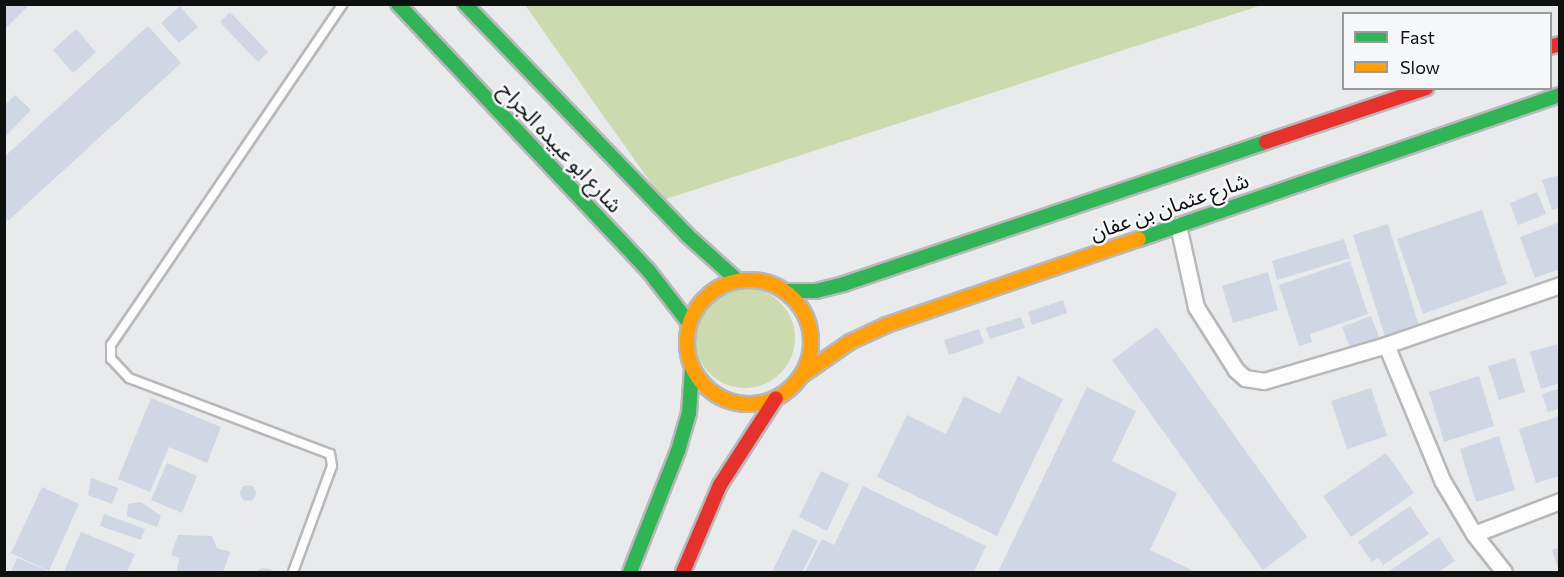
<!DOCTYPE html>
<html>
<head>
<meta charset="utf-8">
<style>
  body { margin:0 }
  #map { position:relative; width:1564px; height:577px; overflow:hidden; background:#e9eaeb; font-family:Commissioner,"Noto Sans Arabic",sans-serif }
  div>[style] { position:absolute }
  .green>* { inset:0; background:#cddab0 }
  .round { border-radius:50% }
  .building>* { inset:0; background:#d0d6e3 }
  .roads { filter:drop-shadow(2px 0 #b8b8ba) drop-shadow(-2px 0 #b8b8ba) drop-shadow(0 2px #b8b8ba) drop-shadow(0 -2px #b8b8ba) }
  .lane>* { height:8px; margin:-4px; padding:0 4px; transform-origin:4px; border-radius:4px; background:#fcfcfc }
  .street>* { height:15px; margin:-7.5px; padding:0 7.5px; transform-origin:7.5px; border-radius:7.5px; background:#fcfcfc }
  .fast>* { height:14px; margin:-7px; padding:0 7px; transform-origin:7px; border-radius:7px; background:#30b455 }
  .slow>* { height:14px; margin:-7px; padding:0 7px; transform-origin:7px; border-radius:7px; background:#ff9f0a }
  .slow>.ring { margin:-7px; padding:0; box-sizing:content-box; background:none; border:14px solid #ff9f0a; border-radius:50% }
  .jam>* { height:14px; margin:-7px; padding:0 7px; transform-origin:7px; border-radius:7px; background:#e5322d }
  span { translate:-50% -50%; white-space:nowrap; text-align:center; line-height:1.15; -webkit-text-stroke:5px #f5f7f9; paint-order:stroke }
  .street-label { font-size:21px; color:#0e0f0f }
  .frame { position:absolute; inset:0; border:6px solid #0e0f0f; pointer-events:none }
  .legend { position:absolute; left:1342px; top:12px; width:210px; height:78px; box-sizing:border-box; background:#f5f7f9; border:2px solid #999a9b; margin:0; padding:8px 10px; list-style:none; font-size:18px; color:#0e0f0f }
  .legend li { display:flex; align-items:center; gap:12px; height:30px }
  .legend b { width:30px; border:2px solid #999a9b }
</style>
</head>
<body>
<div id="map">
  <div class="green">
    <div style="clip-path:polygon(525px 5px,1262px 5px,663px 200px)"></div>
    <div class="round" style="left:695px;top:288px;width:100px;height:100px"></div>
  </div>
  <div class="building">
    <div style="clip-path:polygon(4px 4px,30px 4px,4px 30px)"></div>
    <div style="clip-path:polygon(180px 6px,198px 27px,179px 43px,161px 23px)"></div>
    <div style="clip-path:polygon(230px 12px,268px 52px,258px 62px,220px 22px)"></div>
    <div style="clip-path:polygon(148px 26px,181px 63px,8px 221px,4px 217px,4px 157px)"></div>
    <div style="clip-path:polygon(76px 29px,96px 52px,73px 73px,53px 50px)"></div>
    <div style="clip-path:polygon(15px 95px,31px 110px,4px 138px,4px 106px)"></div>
    <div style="clip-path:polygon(1560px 175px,1560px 207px,1552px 210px,1542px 180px)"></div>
    <div style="clip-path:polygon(1537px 192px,1546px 214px,1518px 225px,1510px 203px)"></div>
    <div style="clip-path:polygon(1482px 210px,1507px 284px,1423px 314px,1397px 239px)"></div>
    <div style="clip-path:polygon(1560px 222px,1560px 269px,1535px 278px,1520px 237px)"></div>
    <div style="clip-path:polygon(1388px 224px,1419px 326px,1385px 337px,1353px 235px)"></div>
    <div style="clip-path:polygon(1344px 239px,1350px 258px,1277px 280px,1272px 261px)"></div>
    <div style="clip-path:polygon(1350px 261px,1368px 314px,1310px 334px,1312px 342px,1299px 346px,1279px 285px)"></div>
    <div style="clip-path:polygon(1268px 272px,1278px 310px,1233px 323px,1222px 286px)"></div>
    <div style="clip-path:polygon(1063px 300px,1067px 313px,1032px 325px,1028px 312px)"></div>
    <div style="clip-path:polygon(1371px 316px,1380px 339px,1351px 350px,1342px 327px)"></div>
    <div style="clip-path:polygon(1021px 317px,1025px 328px,990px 339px,986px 328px)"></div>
    <div style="clip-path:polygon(1157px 327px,1307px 537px,1263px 570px,1112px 360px)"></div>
    <div style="clip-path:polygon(979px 329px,984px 343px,949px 355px,944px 340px)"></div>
    <div style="clip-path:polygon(1557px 344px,1560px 383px,1541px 389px,1530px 352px)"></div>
    <div style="clip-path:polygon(1515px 358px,1525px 392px,1499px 400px,1488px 366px)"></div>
    <div style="clip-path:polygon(1275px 367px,1277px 373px,1260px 379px,1258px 373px)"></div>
    <div style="clip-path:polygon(1018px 376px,1063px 399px,997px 536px,877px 477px,907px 415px,946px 434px,964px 396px,1000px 414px)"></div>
    <div style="clip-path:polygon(1479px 376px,1494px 426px,1444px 442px,1429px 392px)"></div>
    <div style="clip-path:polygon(1087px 387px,1136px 411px,1112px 461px,1177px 493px,1150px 550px,1196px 572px,998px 572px)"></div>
    <div style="clip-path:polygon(1371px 388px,1387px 436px,1347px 449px,1331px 401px)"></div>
    <div style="clip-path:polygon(1560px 388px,1560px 408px,1548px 412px,1542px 394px)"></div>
    <div style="clip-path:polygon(151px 398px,221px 427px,207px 463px,169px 447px,150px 492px,118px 479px)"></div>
    <div style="clip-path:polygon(1560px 416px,1560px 476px,1536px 483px,1519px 429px)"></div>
    <div style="clip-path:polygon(1499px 436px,1515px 490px,1476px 502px,1460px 449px)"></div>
    <div style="clip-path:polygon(1386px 453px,1414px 493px,1351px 537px,1323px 496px)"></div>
    <div style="clip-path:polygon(167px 463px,197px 476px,182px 513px,151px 500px)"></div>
    <div style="clip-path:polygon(821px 471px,849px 484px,827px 531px,799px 517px)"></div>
    <div style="clip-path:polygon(91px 478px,118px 488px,112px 504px,88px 495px)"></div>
    <div class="round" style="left:240px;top:485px;width:16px;height:16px"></div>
    <div style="clip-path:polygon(863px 486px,986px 546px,974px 572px,805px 572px,822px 539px,834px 545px)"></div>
    <div style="clip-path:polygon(42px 487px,79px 504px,49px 571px,11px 553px)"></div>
    <div style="clip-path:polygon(141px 502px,161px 516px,157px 527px,127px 516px,128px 504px)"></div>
    <div style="clip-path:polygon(1410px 506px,1429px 534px,1383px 565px,1378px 558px,1372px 562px,1358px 542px)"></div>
    <div style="clip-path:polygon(104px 514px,145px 529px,141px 540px,100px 526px)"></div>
    <div style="clip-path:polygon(793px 529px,818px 541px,802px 572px,772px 572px)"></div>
    <div style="clip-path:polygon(81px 532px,135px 554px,127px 572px,64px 572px)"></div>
    <div style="clip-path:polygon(178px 535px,212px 536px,217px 548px,230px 552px,223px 572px,176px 572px,180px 558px,171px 555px)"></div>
    <div style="clip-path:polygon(1439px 537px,1455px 561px,1439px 572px,1388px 572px)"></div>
    <div style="clip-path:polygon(1560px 547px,1560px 572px,1559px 572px,1552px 550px)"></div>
    <div style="clip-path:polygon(17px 558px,46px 570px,45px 572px,11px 572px)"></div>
    <div style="clip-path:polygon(262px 568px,270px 569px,274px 572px,255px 572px)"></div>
  </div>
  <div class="roads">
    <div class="lane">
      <div style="left:293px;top:572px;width:113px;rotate:-69.8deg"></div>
      <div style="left:332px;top:466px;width:12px;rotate:-99deg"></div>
      <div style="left:330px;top:454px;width:215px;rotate:-159.3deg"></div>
      <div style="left:129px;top:378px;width:26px;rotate:-133deg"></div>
      <div style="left:111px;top:359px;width:14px;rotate:-90deg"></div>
      <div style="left:111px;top:345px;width:412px;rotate:-55.8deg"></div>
    </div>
    <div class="street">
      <div style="left:1178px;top:225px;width:84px;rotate:77.6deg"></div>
      <div style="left:1196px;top:307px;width:75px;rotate:57.6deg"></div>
      <div style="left:1236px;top:370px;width:12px;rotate:42deg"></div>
      <div style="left:1245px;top:378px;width:19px;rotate:9deg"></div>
      <div style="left:1264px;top:381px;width:127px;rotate:-16.4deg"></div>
      <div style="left:1474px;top:534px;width:92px;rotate:-21deg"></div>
      <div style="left:1504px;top:572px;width:48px;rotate:-128.3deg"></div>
      <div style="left:1474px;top:534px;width:63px;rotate:-120.7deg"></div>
      <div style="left:1442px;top:480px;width:146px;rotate:-112.5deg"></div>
      <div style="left:1386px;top:345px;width:184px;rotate:-19deg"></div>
    </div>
    <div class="fast">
      <div style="left:398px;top:4px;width:365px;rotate:46.8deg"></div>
      <div style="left:648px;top:270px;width:67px;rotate:52.3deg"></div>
      <div style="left:465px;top:4px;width:320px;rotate:46.1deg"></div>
      <div style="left:687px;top:235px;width:67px;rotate:42deg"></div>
      <div style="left:1139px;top:239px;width:445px;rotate:-18.9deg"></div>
      <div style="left:786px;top:291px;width:30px"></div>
      <div style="left:816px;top:291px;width:29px;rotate:-14deg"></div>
      <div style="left:844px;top:284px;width:445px;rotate:-18.6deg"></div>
      <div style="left:630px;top:572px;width:130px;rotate:-68.4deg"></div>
      <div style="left:678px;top:451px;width:40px;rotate:-74deg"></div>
      <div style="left:689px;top:413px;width:44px;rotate:-86.1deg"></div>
    </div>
    <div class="slow">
      <div class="ring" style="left:687px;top:280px;width:110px;height:110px"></div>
      <div style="left:801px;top:376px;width:60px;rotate:-34.8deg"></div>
      <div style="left:850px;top:342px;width:40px;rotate:-25deg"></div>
      <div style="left:886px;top:325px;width:267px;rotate:-18.8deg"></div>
    </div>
    <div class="jam">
      <div style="left:1550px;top:47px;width:10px;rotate:-17deg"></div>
      <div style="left:1266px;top:142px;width:169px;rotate:-18.6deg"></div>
      <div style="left:683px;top:572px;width:95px;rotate:-67deg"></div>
      <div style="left:720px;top:485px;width:103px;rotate:-57.2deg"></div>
    </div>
  </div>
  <div class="street-label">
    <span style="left:561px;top:147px;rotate:47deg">شارع ابو عبيده الجراح</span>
    <span style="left:1169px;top:206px;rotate:-19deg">شارع عثمان بن عفان</span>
  </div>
  <div class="frame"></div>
  <ul class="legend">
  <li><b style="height:8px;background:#30b455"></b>Fast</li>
  <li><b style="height:8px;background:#ff9f0a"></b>Slow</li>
  </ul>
</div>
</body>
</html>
